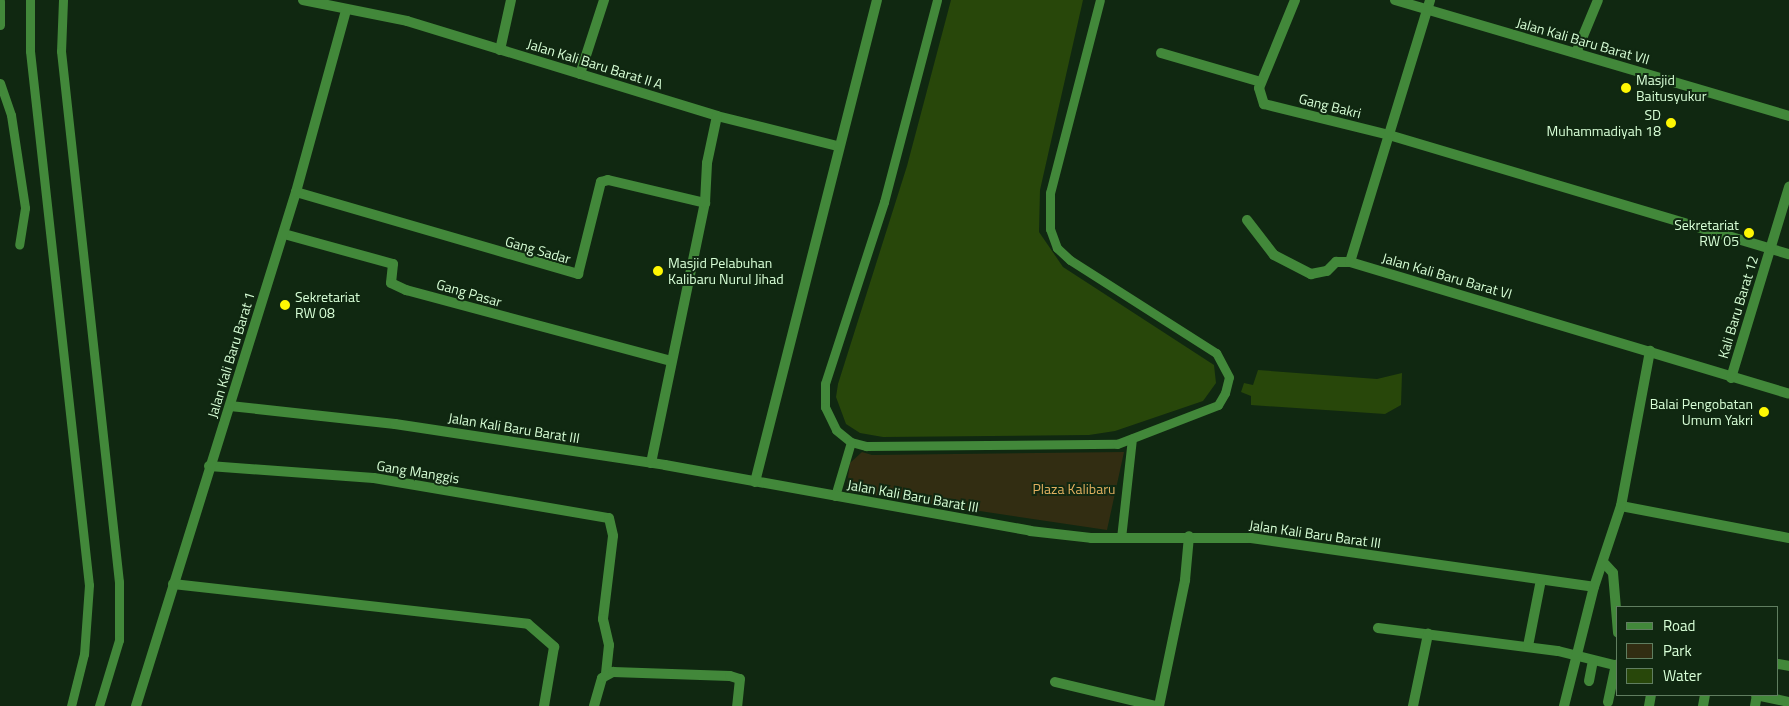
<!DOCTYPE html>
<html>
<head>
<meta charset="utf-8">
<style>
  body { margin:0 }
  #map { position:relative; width:1789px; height:706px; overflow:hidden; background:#102811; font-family:"Titillium Web",sans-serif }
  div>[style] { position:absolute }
  .green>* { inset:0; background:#322d12 }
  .water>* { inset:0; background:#28470a }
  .service>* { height:9px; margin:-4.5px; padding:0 4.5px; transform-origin:4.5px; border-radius:4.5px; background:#42883a }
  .minor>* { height:10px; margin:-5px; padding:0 5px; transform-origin:5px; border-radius:5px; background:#42883a }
  .dots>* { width:14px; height:14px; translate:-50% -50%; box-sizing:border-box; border:2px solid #102811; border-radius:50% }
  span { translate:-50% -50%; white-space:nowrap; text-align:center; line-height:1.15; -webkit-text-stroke:4px #102811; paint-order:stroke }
  .street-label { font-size:14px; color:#d8ffd7 }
  .poi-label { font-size:14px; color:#d8ffd7 }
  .left { translate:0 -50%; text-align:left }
  .right { translate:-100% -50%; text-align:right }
  .park-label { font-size:14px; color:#e2b060 }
  .legend { position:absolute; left:1616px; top:606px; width:162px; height:90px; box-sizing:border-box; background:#102811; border:1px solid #607e60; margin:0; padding:6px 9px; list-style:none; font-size:15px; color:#d8ffd7 }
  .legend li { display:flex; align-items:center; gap:10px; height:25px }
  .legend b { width:25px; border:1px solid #607e60 }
</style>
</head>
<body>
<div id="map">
  <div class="green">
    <div style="clip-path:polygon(862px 452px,872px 455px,1124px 452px,1107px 530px,846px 491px,850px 463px)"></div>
  </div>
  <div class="water">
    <div style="clip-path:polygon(951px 0,1083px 0,1040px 190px,1039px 232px,1063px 267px,1214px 365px,1216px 383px,1203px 401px,1115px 431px,1089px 435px,883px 437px,860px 433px,846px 424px,836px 397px,838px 384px,907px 166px)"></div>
    <div style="clip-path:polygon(1258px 370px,1377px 379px,1402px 373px,1401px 405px,1385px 414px,1251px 405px,1251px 396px,1241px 392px,1244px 383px,1253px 385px)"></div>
  </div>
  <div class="service">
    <div style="left:30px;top:0;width:51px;rotate:90deg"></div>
    <div style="left:30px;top:51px;width:537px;rotate:83.7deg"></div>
    <div style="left:89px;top:585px;width:69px;rotate:94.1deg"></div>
    <div style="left:84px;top:654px;width:54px;rotate:104deg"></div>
    <div style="left:63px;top:0;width:51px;rotate:92.2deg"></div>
    <div style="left:61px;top:51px;width:534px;rotate:83.77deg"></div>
    <div style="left:119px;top:582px;width:58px;rotate:90deg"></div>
    <div style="left:119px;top:640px;width:69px;rotate:106.9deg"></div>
    <div style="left:937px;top:0;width:209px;rotate:104.7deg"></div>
    <div style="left:884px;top:202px;width:191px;rotate:108deg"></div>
    <div style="left:825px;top:384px;width:23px;rotate:90deg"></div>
    <div style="left:825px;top:407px;width:25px;rotate:64deg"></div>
    <div style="left:836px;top:430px;width:19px;rotate:39deg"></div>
    <div style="left:851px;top:442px;width:16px;rotate:15deg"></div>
    <div style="left:866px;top:446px;width:251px;rotate:-0.5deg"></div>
    <div style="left:1117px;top:444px;width:108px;rotate:-21.1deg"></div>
    <div style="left:1218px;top:405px;width:14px;rotate:-60deg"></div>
    <div style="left:1225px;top:393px;width:16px;rotate:-76deg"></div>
    <div style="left:1229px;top:377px;width:27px;rotate:-118deg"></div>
    <div style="left:1216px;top:353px;width:173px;rotate:-147.5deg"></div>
    <div style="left:1070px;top:260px;width:18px;rotate:-137deg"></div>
    <div style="left:1057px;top:248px;width:20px;rotate:-110deg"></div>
    <div style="left:1050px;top:229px;width:36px;rotate:-90deg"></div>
    <div style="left:1050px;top:193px;width:199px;rotate:-75.5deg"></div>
    <div style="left:0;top:1px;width:24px;rotate:90deg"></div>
    <div style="left:0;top:83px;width:34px;rotate:71deg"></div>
    <div style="left:11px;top:115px;width:94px;rotate:81.4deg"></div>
    <div style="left:25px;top:208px;width:37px;rotate:99deg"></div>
    <div style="left:835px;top:496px;width:56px;rotate:-73.5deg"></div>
    <div style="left:1121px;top:538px;width:100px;rotate:-83.7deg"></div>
  </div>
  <div class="minor">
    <div style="left:303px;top:0;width:106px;rotate:11.4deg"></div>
    <div style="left:407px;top:21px;width:324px;rotate:17deg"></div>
    <div style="left:717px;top:116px;width:124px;rotate:14deg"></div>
    <div style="left:1295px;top:0;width:95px;rotate:112.2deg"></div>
    <div style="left:1259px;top:88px;width:17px;rotate:73deg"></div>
    <div style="left:1264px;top:104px;width:129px;rotate:13.9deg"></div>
    <div style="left:1389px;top:135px;width:417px;rotate:16.6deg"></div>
    <div style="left:1395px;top:0;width:411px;rotate:16.4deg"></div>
    <div style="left:500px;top:50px;width:51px;rotate:-77.6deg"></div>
    <div style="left:1161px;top:53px;width:104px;rotate:16.2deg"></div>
    <div style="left:1576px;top:53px;width:57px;rotate:-67.5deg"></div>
    <div style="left:580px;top:74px;width:78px;rotate:-72deg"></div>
    <div style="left:296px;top:192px;width:294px;rotate:16.2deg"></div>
    <div style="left:578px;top:274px;width:95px;rotate:-76deg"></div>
    <div style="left:601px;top:182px;width:7px;rotate:-16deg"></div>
    <div style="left:608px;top:180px;width:100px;rotate:13.3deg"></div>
    <div style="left:1247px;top:220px;width:44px;rotate:52.4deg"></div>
    <div style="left:1274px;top:255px;width:42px;rotate:27.2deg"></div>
    <div style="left:1311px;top:274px;width:16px;rotate:-11deg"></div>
    <div style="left:1327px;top:271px;width:13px;rotate:-45deg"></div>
    <div style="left:1336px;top:262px;width:14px"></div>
    <div style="left:1350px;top:262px;width:458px;rotate:16.7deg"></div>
    <div style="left:284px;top:234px;width:113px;rotate:15.4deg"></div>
    <div style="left:393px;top:264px;width:19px;rotate:96deg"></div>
    <div style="left:391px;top:283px;width:17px;rotate:25deg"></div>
    <div style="left:406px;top:290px;width:274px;rotate:15deg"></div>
    <div style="left:1350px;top:262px;width:274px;rotate:-73deg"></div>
    <div style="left:1731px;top:378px;width:200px;rotate:-73.1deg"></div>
    <div style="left:230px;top:406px;width:166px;rotate:6.2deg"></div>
    <div style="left:395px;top:424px;width:273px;rotate:8.6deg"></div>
    <div style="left:665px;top:465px;width:371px;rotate:10.2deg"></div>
    <div style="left:1030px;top:531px;width:61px;rotate:6.5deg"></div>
    <div style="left:1091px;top:538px;width:160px"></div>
    <div style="left:1251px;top:538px;width:346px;rotate:8.1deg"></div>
    <div style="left:651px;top:463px;width:266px;rotate:-78.3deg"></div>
    <div style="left:705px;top:203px;width:40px;rotate:-87.1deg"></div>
    <div style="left:707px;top:163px;width:48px;rotate:-78deg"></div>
    <div style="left:209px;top:466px;width:165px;rotate:4.2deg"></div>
    <div style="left:374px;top:478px;width:238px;rotate:9.7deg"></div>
    <div style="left:609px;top:518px;width:18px;rotate:77deg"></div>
    <div style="left:613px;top:536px;width:84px;rotate:96.9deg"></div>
    <div style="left:603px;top:619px;width:27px;rotate:77deg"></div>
    <div style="left:609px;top:645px;width:28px;rotate:96deg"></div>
    <div style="left:755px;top:482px;width:497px;rotate:-75.8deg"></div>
    <div style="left:1621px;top:506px;width:171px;rotate:10.8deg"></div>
    <div style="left:1605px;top:564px;width:12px;rotate:48deg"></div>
    <div style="left:1613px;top:573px;width:60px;rotate:85.2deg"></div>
    <div style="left:173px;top:584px;width:357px;rotate:6.4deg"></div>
    <div style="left:528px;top:624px;width:35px;rotate:41deg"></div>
    <div style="left:554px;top:647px;width:60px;rotate:99.6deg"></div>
    <div style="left:1378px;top:628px;width:181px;rotate:7.3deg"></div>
    <div style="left:1558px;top:651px;width:62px;rotate:14deg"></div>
    <div style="left:1528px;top:646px;width:67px;rotate:-78.9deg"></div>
    <div style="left:1778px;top:664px;width:11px;rotate:10deg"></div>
    <div style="left:1589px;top:681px;width:21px;rotate:-79deg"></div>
    <div style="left:1055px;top:682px;width:104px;rotate:13.4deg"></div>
    <div style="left:1756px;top:695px;width:34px;rotate:12deg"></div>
    <div style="left:1608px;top:702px;width:38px;rotate:-78deg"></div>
    <div style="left:136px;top:706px;width:538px;rotate:-72.71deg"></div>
    <div style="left:296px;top:192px;width:189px;rotate:-74.6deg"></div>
    <div style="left:594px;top:706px;width:29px;rotate:-74deg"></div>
    <div style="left:602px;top:678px;width:13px;rotate:-29deg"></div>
    <div style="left:613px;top:672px;width:117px;rotate:2deg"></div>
    <div style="left:730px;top:676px;width:10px;rotate:17deg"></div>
    <div style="left:740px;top:679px;width:27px;rotate:96deg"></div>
    <div style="left:1159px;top:706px;width:129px;rotate:-78.3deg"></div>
    <div style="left:1185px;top:580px;width:44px;rotate:-84.8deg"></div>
    <div style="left:1413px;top:706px;width:74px;rotate:-78.2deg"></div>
    <div style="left:1564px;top:706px;width:123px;rotate:-75.9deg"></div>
    <div style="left:1594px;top:587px;width:85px;rotate:-71.6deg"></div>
    <div style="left:1621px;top:506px;width:158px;rotate:-79.4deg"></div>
    <div style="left:1649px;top:706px;width:11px;rotate:-80deg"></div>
    <div style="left:1703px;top:706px;width:11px;rotate:-80deg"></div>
    <div style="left:1755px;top:706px;width:11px;rotate:-80deg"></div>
  </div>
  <div class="dots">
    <div style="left:1626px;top:88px;background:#fff703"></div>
    <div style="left:1671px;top:123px;background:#fff703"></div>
    <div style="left:1749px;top:233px;background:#fff703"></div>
    <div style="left:658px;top:271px;background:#fff703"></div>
    <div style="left:285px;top:305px;background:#fff703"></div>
    <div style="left:1764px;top:412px;background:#fff703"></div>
  </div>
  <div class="street-label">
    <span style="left:1583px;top:41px;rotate:16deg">Jalan Kali Baru Barat VII</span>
    <span style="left:595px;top:64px;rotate:17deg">Jalan Kali Baru Barat II A</span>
    <span style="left:1330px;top:106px;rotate:14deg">Gang Bakri</span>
    <span style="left:538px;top:250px;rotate:16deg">Gang Sadar</span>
    <span style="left:1447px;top:276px;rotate:16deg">Jalan Kali Baru Barat VI</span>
    <span style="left:469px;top:293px;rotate:16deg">Gang Pasar</span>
    <span style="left:1738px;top:307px;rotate:-73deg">Kali Baru Barat 12</span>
    <span style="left:231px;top:355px;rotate:-73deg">Jalan Kali Baru Barat 1</span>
    <span style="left:514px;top:428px;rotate:9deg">Jalan Kali Baru Barat III</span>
    <span style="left:418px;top:472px;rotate:9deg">Gang Manggis</span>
    <span style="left:913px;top:496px;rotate:10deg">Jalan Kali Baru Barat III</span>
    <span style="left:1315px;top:534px;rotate:8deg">Jalan Kali Baru Barat III</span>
  </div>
  <div class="poi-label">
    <span class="left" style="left:1636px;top:88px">Masjid<br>Baitusyukur</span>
    <span class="right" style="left:1661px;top:123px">SD<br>Muhammadiyah 18</span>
    <span class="right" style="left:1739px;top:233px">Sekretariat<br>RW 05</span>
    <span class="left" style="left:668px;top:271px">Masjid Pelabuhan<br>Kalibaru Nurul Jihad</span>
    <span class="left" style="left:295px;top:305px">Sekretariat<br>RW 08</span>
    <span class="right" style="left:1753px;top:412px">Balai Pengobatan<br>Umum Yakri</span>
  </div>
  <div class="park-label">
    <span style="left:1074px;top:489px">Plaza Kalibaru</span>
  </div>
  <ul class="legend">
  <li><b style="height:6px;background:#42883a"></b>Road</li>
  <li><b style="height:14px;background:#322d12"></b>Park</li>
  <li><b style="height:14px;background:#28470a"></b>Water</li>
  </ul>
</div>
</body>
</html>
